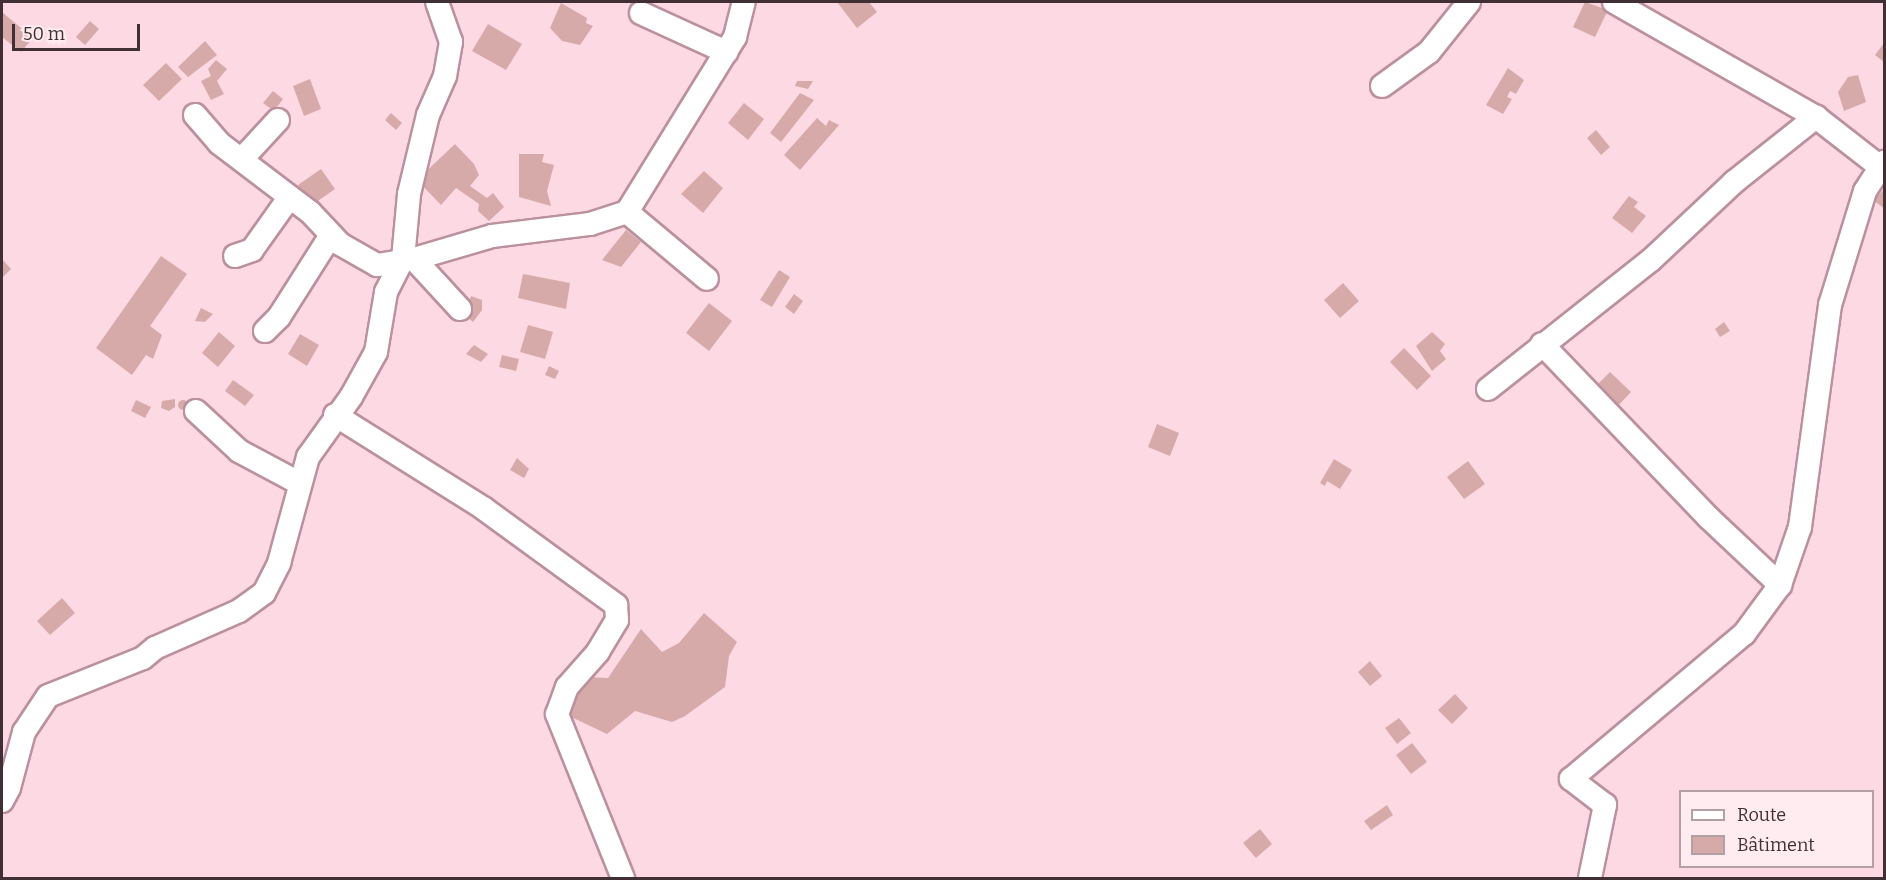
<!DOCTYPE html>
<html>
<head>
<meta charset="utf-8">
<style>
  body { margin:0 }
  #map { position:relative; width:1886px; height:880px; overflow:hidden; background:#fdd9e3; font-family:Bitter,serif }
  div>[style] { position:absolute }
  .building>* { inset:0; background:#d7aaaa }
  .round { border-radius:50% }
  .roads { filter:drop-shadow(2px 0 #ba919d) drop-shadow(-2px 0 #ba919d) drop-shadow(0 2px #ba919d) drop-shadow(0 -2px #ba919d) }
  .minor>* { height:22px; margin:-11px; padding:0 11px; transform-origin:11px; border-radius:11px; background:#fff }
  span { translate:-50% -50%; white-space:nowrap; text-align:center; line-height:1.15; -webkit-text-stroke:4.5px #feecf1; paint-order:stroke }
  .frame { position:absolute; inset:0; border:3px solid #402f34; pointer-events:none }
  .legend { position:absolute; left:1679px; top:790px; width:195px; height:78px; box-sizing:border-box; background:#feecf1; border:2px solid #b2a0a5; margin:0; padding:8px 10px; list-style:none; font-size:18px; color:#402f34 }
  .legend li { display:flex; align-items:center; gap:12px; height:30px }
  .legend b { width:30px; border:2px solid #b2a0a5 }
  .scale { position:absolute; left:12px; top:24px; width:128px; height:27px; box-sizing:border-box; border:3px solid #402f34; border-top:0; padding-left:8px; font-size:18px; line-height:21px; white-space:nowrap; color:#402f34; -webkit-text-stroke:4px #feecf1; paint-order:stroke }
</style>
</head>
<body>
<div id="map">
  <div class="building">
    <div style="clip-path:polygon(837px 2px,869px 2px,877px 12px,857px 28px)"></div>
    <div style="clip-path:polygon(1585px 2px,1608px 10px,1595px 37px,1573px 27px)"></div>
    <div style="clip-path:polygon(561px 3px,587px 18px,586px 23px,593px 26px,580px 45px,562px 41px,550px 28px)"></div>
    <div style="clip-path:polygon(2px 12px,33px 38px,21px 52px,2px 37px)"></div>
    <div style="clip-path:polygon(90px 21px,99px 29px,85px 45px,76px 37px)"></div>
    <div style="clip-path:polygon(488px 24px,522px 44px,506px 70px,472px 51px)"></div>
    <div style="clip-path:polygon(205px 41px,217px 55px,188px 77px,178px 67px)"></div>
    <div style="clip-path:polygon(1884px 43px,1884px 62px,1875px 55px)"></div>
    <div style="clip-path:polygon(216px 60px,227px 69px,217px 81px,224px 94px,211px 100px,201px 81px,211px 76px,208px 69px)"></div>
    <div style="clip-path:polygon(166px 63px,182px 79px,159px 101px,143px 85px)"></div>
    <div style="clip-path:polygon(1508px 68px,1524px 80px,1516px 94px,1510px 91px,1507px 97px,1512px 99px,1503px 114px,1486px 105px)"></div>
    <div style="clip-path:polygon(1858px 75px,1866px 102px,1844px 111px,1838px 92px,1848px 77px)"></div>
    <div style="clip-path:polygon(310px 79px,321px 109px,304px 116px,293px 86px)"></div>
    <div style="clip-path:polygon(797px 81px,813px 81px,808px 89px,795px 86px)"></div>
    <div style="clip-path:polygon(273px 91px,283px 99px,274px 111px,263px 103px)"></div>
    <div style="clip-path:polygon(800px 93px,814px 100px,781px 142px,770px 133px)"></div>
    <div style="clip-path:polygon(744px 103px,764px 119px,748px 140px,728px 123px)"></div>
    <div style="clip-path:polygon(391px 113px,402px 123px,396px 130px,385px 120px)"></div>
    <div style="clip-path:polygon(817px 118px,826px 126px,829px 120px,839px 125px,800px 170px,784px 155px)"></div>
    <div style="clip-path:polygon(1596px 130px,1610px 147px,1601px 155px,1587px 138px)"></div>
    <div style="clip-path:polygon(455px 144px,474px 164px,479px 175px,470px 186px,487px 198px,493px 193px,504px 207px,489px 221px,478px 211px,479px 204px,456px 188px,441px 205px,417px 180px)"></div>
    <div style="clip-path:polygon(519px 154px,544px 154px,542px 162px,554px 165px,547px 191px,551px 206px,519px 197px)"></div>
    <div style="clip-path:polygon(321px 169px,335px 189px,312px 205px,298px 185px)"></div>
    <div style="clip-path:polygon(704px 171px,723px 188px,703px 213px,681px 194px)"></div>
    <div style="clip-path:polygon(1884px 189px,1884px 208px,1874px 201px)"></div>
    <div style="clip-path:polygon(1629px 196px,1638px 202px,1634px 207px,1646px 216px,1632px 233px,1612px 218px)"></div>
    <div style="clip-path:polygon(626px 230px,641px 242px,621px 267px,602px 260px)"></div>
    <div style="clip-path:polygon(161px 256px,187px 274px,150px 326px,162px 335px,153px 359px,146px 355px,132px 375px,96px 348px)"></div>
    <div style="clip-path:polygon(2px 259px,11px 269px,2px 278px)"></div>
    <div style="clip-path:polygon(779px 270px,790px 277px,772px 307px,760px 300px)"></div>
    <div style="clip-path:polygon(523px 274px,570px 283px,566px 309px,518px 298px)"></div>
    <div style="clip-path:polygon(1343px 283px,1359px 301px,1340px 318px,1324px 300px)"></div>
    <div style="clip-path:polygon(794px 294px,803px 301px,794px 314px,785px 307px)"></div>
    <div style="clip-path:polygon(471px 296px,482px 300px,482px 310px,473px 322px,465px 315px)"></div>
    <div style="clip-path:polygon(709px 303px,732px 321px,709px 351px,686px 333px)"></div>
    <div style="clip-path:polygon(201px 308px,213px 314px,205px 322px,195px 321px)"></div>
    <div style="clip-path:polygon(1724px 322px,1730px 331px,1720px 337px,1715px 329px)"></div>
    <div style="clip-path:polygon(528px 325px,553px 332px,545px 359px,520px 352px)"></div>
    <div style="clip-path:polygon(219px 332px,235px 346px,218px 367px,202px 353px)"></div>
    <div style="clip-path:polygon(1432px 332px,1445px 344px,1440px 351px,1446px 359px,1432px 371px,1416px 346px)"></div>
    <div style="clip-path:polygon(300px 334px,319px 345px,307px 366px,288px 354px)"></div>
    <div style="clip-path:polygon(474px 345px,488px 354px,481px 362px,466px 354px)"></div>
    <div style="clip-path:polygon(1404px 348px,1431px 376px,1417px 390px,1390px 362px)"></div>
    <div style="clip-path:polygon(502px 355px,519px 359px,516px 371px,499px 367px)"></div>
    <div style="clip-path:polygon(549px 366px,559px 371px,555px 379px,545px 375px)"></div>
    <div style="clip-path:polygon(1610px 372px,1631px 392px,1613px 411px,1592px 390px)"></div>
    <div style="clip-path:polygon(233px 380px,254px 395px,245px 406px,225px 391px)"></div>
    <div style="clip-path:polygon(175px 399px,175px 407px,169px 411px,161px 408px,162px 401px)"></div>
    <div style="clip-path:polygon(136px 400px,151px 407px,145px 418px,131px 411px)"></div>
    <div class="round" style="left:178px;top:400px;width:10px;height:10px"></div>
    <div style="clip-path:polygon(1157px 424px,1179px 433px,1170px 456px,1148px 447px)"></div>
    <div style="clip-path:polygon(517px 458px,529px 469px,524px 478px,510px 470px)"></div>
    <div style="clip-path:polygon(1334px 459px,1352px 470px,1340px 489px,1327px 481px,1325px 486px,1320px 483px)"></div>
    <div style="clip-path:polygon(1468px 461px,1485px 484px,1464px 499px,1447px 477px)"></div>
    <div style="clip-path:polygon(62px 598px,75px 613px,50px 635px,37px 621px)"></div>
    <div style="clip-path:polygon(704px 613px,737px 642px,729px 656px,725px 687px,685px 716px,672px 722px,635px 711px,607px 734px,569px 716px,586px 677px,608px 678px,641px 629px,662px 652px,679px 643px)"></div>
    <div style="clip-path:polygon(1370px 661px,1382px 676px,1370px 686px,1358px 672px)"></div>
    <div style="clip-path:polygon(1455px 694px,1468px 708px,1452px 724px,1438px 710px)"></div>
    <div style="clip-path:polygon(1399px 718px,1411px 733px,1397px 744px,1385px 728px)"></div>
    <div style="clip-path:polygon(1412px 743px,1427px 762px,1411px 774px,1396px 755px)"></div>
    <div style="clip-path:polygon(1387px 805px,1393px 815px,1371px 830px,1364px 821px)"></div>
    <div style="clip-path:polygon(1260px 829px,1272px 844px,1256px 858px,1243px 843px)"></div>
  </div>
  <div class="roads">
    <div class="minor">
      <div style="left:1614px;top:2px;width:232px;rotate:29.7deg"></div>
      <div style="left:1816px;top:117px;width:80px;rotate:37.9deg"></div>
      <div style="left:641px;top:13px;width:94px;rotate:24.6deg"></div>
      <div style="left:1382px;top:86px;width:58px;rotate:-35.9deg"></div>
      <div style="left:1429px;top:52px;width:64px;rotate:-51.3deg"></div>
      <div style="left:195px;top:115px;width:37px;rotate:49deg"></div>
      <div style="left:219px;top:143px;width:114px;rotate:37.2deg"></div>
      <div style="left:310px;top:212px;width:44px;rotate:46.8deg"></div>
      <div style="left:340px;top:244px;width:43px;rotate:29.6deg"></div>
      <div style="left:377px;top:265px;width:37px;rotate:-9deg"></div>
      <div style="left:414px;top:259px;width:81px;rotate:-16.4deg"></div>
      <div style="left:492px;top:236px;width:99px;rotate:-7deg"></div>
      <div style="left:590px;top:224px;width:39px;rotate:-18deg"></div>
      <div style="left:627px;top:212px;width:206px;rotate:-58.3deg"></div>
      <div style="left:735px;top:37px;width:36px;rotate:-76deg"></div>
      <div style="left:242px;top:159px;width:53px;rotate:-47.3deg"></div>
      <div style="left:627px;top:212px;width:104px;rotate:39.9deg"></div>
      <div style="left:235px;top:256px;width:18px;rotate:-19deg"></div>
      <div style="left:252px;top:250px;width:64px;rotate:-54.6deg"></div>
      <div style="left:414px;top:259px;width:68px;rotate:47.4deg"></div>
      <div style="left:265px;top:331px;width:20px;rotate:-45deg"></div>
      <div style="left:279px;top:317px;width:97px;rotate:-57.6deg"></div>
      <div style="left:1542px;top:344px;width:241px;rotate:46.2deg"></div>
      <div style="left:1709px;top:518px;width:98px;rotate:43.3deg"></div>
      <div style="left:1488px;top:389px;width:208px;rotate:-38.4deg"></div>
      <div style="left:1651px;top:260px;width:114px;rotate:-43.2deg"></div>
      <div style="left:1734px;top:182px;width:105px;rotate:-38.4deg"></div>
      <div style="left:196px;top:411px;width:59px;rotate:42.9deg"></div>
      <div style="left:239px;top:451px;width:68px;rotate:28.1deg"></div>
      <div style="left:335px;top:415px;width:175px;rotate:32.1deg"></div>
      <div style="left:483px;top:508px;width:165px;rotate:36.1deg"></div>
      <div style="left:616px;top:605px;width:15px;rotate:86deg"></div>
      <div style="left:617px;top:620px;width:37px;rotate:121deg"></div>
      <div style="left:598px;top:652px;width:47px;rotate:131.5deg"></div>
      <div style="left:567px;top:687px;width:29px;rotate:110deg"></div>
      <div style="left:557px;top:714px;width:177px;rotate:68.1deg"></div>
      <div style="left:2px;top:801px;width:15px;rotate:-62deg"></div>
      <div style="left:9px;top:788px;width:58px;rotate:-75deg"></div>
      <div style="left:24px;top:732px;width:43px;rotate:-56.3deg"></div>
      <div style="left:48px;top:696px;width:102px;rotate:-21.8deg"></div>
      <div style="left:143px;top:658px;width:16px;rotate:-40deg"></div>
      <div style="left:155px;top:648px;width:92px;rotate:-23.8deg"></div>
      <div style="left:239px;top:611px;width:31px;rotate:-36deg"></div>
      <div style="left:264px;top:593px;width:34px;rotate:-63deg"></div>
      <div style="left:279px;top:563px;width:110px;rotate:-74.7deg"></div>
      <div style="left:308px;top:457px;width:74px;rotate:-54.4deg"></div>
      <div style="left:351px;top:397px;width:51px;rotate:-60.9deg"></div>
      <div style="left:376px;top:352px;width:61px;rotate:-80.5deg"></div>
      <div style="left:386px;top:292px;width:37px;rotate:-63deg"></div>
      <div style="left:403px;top:259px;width:65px;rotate:-84.7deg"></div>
      <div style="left:409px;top:194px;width:81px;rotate:-76.5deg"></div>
      <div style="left:428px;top:115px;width:43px;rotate:-66.4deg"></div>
      <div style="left:445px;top:76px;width:35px;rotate:-80deg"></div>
      <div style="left:451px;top:42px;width:42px;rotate:-109.3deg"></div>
      <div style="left:1590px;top:878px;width:75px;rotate:-78.4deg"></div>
      <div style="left:1605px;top:805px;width:43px;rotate:-142.6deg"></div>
      <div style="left:1571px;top:779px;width:226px;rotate:-40deg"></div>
      <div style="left:1744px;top:634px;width:61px;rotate:-53.7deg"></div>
      <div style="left:1780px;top:585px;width:61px;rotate:-71deg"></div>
      <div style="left:1800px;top:527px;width:224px;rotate:-82.3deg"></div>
      <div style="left:1830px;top:305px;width:119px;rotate:-72.9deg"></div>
      <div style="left:1865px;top:191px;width:35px;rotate:-57deg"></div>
    </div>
  </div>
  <div class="frame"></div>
  <ul class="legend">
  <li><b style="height:8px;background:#fff"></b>Route</li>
  <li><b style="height:16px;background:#d7aaaa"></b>Bâtiment</li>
  </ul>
  <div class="scale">50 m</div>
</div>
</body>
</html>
